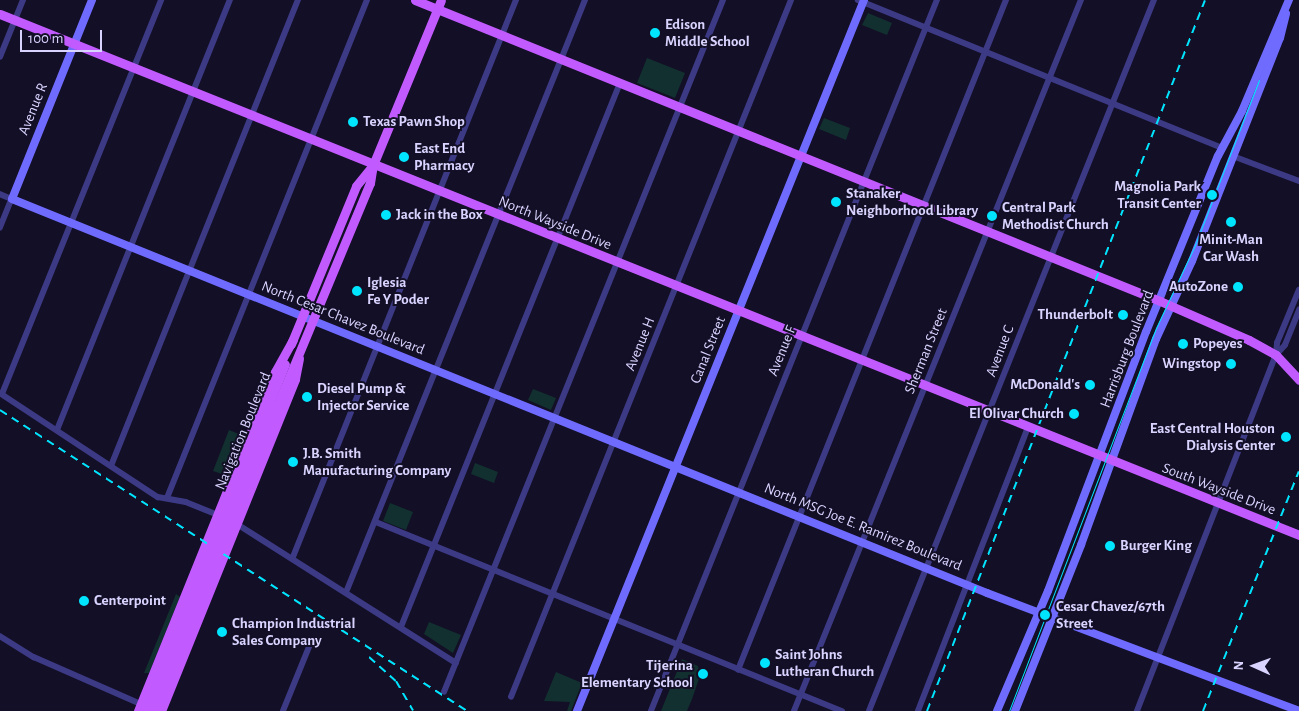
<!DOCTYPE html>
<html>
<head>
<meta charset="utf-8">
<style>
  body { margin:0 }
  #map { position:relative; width:1299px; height:711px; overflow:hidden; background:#130f26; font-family:"Alegreya Sans",sans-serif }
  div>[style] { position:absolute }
  .green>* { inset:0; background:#12302f }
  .street>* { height:5.5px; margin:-2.75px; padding:0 2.75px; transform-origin:2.75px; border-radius:2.75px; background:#3d3a85 }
  .secondary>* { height:8px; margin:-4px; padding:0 4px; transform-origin:4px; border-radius:4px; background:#6f6bff }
  .primary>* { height:9px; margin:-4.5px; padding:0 4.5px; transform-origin:4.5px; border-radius:4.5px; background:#c25bff }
  .tram>* { height:1px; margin:-0.5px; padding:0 0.5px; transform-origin:0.5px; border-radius:0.5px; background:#00e5ff }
  .rail>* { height:2px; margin-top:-1px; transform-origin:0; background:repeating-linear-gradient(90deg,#00e5ff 0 8px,transparent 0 14px) }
  .primary-bridge>* { height:9px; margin:-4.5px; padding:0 4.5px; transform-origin:4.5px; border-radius:4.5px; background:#c25bff }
  .dots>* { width:14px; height:14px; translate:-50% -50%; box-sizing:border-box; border:2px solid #130f26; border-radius:50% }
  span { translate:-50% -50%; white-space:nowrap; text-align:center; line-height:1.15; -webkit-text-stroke:4px #130f26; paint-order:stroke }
  .poi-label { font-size:15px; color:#d9d4ff; font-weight:700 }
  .left { translate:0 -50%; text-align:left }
  .right { translate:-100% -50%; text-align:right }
  .street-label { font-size:15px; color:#d9d4ff }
  .north { position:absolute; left:1229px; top:641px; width:50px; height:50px; -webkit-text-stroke:4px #130f26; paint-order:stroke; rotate:272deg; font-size:14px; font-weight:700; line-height:20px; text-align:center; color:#d9d4ff }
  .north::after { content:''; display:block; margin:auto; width:18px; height:22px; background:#d9d4ff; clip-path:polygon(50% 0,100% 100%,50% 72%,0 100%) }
  .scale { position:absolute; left:20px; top:30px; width:82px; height:22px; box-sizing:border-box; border:2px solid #d9d4ff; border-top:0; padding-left:6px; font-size:15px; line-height:18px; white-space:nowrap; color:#d9d4ff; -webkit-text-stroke:4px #130f26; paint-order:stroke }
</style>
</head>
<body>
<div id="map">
  <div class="green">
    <div style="clip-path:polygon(868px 13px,892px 23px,887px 35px,862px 25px)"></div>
    <div style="clip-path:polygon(647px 58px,685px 73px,675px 98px,637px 83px)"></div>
    <div style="clip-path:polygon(824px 118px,850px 128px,846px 140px,819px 129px)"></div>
    <div style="clip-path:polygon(533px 389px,556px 398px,551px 410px,528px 400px)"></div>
    <div style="clip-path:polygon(229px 430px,244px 436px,228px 476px,213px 471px)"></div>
    <div style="clip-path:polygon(475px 463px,498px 472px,494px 483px,471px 474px)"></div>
    <div style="clip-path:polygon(390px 503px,413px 512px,406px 530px,383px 521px)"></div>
    <div style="clip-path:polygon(176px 594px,180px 597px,149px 673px,144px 673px)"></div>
    <div style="clip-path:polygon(429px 622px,461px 635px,453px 653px,424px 634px)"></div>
    <div style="clip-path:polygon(682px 659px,698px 666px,700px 676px,692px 699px,687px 711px,661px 711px)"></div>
    <div style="clip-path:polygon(556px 672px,582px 683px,571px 711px,567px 711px,570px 702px,544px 701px)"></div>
  </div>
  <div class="street">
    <div style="left:858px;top:0;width:393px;rotate:22.1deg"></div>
    <div style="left:0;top:57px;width:61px;rotate:-68deg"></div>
    <div style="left:1233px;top:156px;width:71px;rotate:20.7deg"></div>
    <div style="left:0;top:194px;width:13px;rotate:23deg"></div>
    <div style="left:12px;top:199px;width:31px;rotate:112deg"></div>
    <div style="left:1276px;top:355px;width:12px;rotate:-85deg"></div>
    <div style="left:1277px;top:343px;width:57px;rotate:-67.5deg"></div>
    <div style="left:0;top:393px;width:189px;rotate:33.4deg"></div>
    <div style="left:158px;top:497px;width:28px;rotate:10deg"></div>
    <div style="left:186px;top:502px;width:35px;rotate:22deg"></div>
    <div style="left:2px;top:394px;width:425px;rotate:-68deg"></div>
    <div style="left:57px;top:430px;width:463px;rotate:-68.1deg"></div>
    <div style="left:111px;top:466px;width:502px;rotate:-68.14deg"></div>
    <div style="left:167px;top:498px;width:537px;rotate:-68.12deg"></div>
    <div style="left:234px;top:522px;width:263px;rotate:32.4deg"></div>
    <div style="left:376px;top:522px;width:503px;rotate:22.08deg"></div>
    <div style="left:293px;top:557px;width:600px;rotate:-68.18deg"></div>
    <div style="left:347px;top:590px;width:636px;rotate:-68.03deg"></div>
    <div style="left:401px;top:627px;width:586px;rotate:-68.07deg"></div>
    <div style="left:0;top:636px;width:40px;rotate:32deg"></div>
    <div style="left:34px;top:657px;width:117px;rotate:23.7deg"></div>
    <div style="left:738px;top:670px;width:722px;rotate:-68.2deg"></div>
    <div style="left:444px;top:692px;width:746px;rotate:-68.04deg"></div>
    <div style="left:511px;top:697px;width:751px;rotate:-68.11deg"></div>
    <div style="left:283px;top:711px;width:74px;rotate:-67.9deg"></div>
    <div style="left:651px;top:711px;width:766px;rotate:-68.09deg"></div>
    <div style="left:794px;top:711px;width:767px;rotate:-68.02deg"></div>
    <div style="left:869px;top:711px;width:766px;rotate:-68.16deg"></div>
    <div style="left:918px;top:711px;width:304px;rotate:-68.8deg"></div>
    <div style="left:1137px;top:711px;width:382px;rotate:-68.7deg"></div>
    <div style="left:1276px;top:355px;width:13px;rotate:-48deg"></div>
    <div style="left:1285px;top:345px;width:38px;rotate:-68deg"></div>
  </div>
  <div class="secondary">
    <div style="left:92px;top:0;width:214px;rotate:111.9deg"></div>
    <div style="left:12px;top:199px;width:1052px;rotate:22deg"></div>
    <div style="left:987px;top:593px;width:334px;rotate:20.7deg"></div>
    <div style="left:577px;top:711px;width:767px;rotate:-68.02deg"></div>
    <div style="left:997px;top:711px;width:130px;rotate:-67deg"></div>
    <div style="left:1048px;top:591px;width:277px;rotate:-69.3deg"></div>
    <div style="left:1146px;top:332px;width:190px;rotate:-67.8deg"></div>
    <div style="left:1218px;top:156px;width:51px;rotate:-61.9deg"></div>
    <div style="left:1242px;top:111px;width:121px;rotate:-67.1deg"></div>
    <div style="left:1015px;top:711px;width:179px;rotate:-68.3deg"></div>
    <div style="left:1081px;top:545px;width:219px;rotate:-70deg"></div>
    <div style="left:1156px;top:339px;width:86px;rotate:-65.2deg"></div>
    <div style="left:1192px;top:261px;width:240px;rotate:-68.5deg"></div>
    <div style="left:1280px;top:38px;width:25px;rotate:-76deg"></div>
  </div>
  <div class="primary">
    <div style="left:415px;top:0;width:804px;rotate:22deg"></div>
    <div style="left:1160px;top:301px;width:97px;rotate:23.7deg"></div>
    <div style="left:1249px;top:340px;width:31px;rotate:29deg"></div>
    <div style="left:1276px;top:355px;width:34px;rotate:47deg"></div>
    <div style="left:0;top:14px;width:1400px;rotate:21.85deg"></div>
    <div style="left:291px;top:344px;width:171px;rotate:-67.6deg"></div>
    <div style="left:356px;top:186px;width:26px;rotate:-51deg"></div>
    <div style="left:248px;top:456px;width:99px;rotate:-68.1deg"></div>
    <div style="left:255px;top:459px;width:299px;rotate:-67.4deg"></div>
    <div style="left:370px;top:183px;width:18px;rotate:-81deg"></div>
    <div style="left:373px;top:165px;width:178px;rotate:-67.6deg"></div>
    <div style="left:138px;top:711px;width:366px;rotate:-68deg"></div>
    <div style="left:275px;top:372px;width:37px;rotate:-61deg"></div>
    <div style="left:146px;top:711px;width:71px;rotate:-68.5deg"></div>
    <div style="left:154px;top:711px;width:69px;rotate:-68.7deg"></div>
    <div style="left:161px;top:711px;width:358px;rotate:-68deg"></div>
    <div style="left:295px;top:379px;width:21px;rotate:-79deg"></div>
  </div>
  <div class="tram">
    <div style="left:1009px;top:711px;width:410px;rotate:-69deg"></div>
    <div style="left:1156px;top:328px;width:92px;rotate:-64.8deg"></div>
    <div style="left:1195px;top:245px;width:177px;rotate:-68.8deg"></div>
  </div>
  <div class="rail">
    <div style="left:0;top:410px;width:556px;rotate:32.8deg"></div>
    <div style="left:369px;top:657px;width:36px;rotate:42deg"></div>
    <div style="left:396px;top:681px;width:34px;rotate:60deg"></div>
    <div style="left:927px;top:711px;width:763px;rotate:-68.64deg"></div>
    <div style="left:1203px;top:711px;width:258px;rotate:-68.2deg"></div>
  </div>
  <div class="primary-bridge">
    <div style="left:172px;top:645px;width:204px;rotate:-68.1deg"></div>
    <div style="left:179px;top:647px;width:203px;rotate:-68deg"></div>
  </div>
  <div class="dots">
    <div style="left:655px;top:33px;background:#00e5ff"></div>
    <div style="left:353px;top:122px;background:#00e5ff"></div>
    <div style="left:404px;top:157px;background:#00e5ff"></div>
    <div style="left:1212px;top:195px;background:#00e5ff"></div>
    <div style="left:836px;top:202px;background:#00e5ff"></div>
    <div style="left:386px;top:215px;background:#00e5ff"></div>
    <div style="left:992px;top:216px;background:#00e5ff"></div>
    <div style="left:1231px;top:222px;background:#00e5ff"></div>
    <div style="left:1238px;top:287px;background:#00e5ff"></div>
    <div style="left:357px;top:291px;background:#00e5ff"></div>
    <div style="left:1123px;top:315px;background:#00e5ff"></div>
    <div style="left:1183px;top:344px;background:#00e5ff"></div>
    <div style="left:1231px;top:364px;background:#00e5ff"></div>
    <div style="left:1090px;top:385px;background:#00e5ff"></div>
    <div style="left:307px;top:397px;background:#00e5ff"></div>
    <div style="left:1074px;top:414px;background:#00e5ff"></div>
    <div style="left:1286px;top:437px;background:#00e5ff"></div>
    <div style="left:293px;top:462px;background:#00e5ff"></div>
    <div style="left:1110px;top:546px;background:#00e5ff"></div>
    <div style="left:84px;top:601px;background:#00e5ff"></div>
    <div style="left:1045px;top:615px;background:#00e5ff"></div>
    <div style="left:222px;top:632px;background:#00e5ff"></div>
    <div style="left:765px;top:663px;background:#00e5ff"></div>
    <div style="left:703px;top:674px;background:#00e5ff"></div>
  </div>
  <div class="poi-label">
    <span class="left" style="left:665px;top:33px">Edison<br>Middle School</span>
    <span class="left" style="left:363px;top:122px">Texas Pawn Shop</span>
    <span class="left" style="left:414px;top:157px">East End<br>Pharmacy</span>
    <span class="right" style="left:1201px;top:195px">Magnolia Park<br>Transit Center</span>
    <span class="left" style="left:846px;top:202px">Stanaker<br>Neighborhood Library</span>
    <span class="left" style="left:1002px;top:216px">Central Park<br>Methodist Church</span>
    <span class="left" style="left:396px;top:215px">Jack in the Box</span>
    <span style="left:1231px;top:248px">Minit-Man<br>Car Wash</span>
    <span class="left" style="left:367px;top:291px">Iglesia<br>Fe Y Poder</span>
    <span class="right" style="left:1228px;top:287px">AutoZone</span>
    <span class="right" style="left:1113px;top:315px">Thunderbolt</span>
    <span class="left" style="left:1193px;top:344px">Popeyes</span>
    <span class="right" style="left:1221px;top:364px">Wingstop</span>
    <span class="right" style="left:1080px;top:385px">McDonald's</span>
    <span class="left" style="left:317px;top:397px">Diesel Pump &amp;<br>Injector Service</span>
    <span class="right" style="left:1064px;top:414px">El Olivar Church</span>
    <span class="right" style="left:1275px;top:437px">East Central Houston<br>Dialysis Center</span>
    <span class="left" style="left:303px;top:462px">J.B. Smith<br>Manufacturing Company</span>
    <span class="left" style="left:1120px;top:546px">Burger King</span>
    <span class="left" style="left:94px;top:601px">Centerpoint</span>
    <span class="left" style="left:1056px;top:615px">Cesar Chavez/67th<br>Street</span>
    <span class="left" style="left:232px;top:632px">Champion Industrial<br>Sales Company</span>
    <span class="left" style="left:775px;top:663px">Saint Johns<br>Lutheran Church</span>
    <span class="right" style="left:693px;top:674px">Tijerina<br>Elementary School</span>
  </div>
  <div class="street-label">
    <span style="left:33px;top:109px;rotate:-68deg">Avenue R</span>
    <span style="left:555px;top:223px;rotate:22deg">North Wayside Drive</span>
    <span style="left:343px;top:318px;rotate:22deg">North Cesar Chavez Boulevard</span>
    <span style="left:640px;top:344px;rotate:-68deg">Avenue H</span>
    <span style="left:1127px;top:349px;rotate:-69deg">Harrisburg Boulevard</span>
    <span style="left:708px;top:350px;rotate:-68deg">Canal Street</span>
    <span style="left:782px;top:351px;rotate:-68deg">Avenue F</span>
    <span style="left:926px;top:351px;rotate:-68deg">Sherman Street</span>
    <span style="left:1000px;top:351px;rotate:-69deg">Avenue C</span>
    <span style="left:243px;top:431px;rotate:-68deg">Navigation Boulevard</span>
    <span style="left:1219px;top:489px;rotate:21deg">South Wayside Drive</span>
    <span style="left:863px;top:527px;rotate:22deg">North MSG Joe E. Ramirez Boulevard</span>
  </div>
  <div class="north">N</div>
  <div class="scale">100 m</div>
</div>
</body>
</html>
